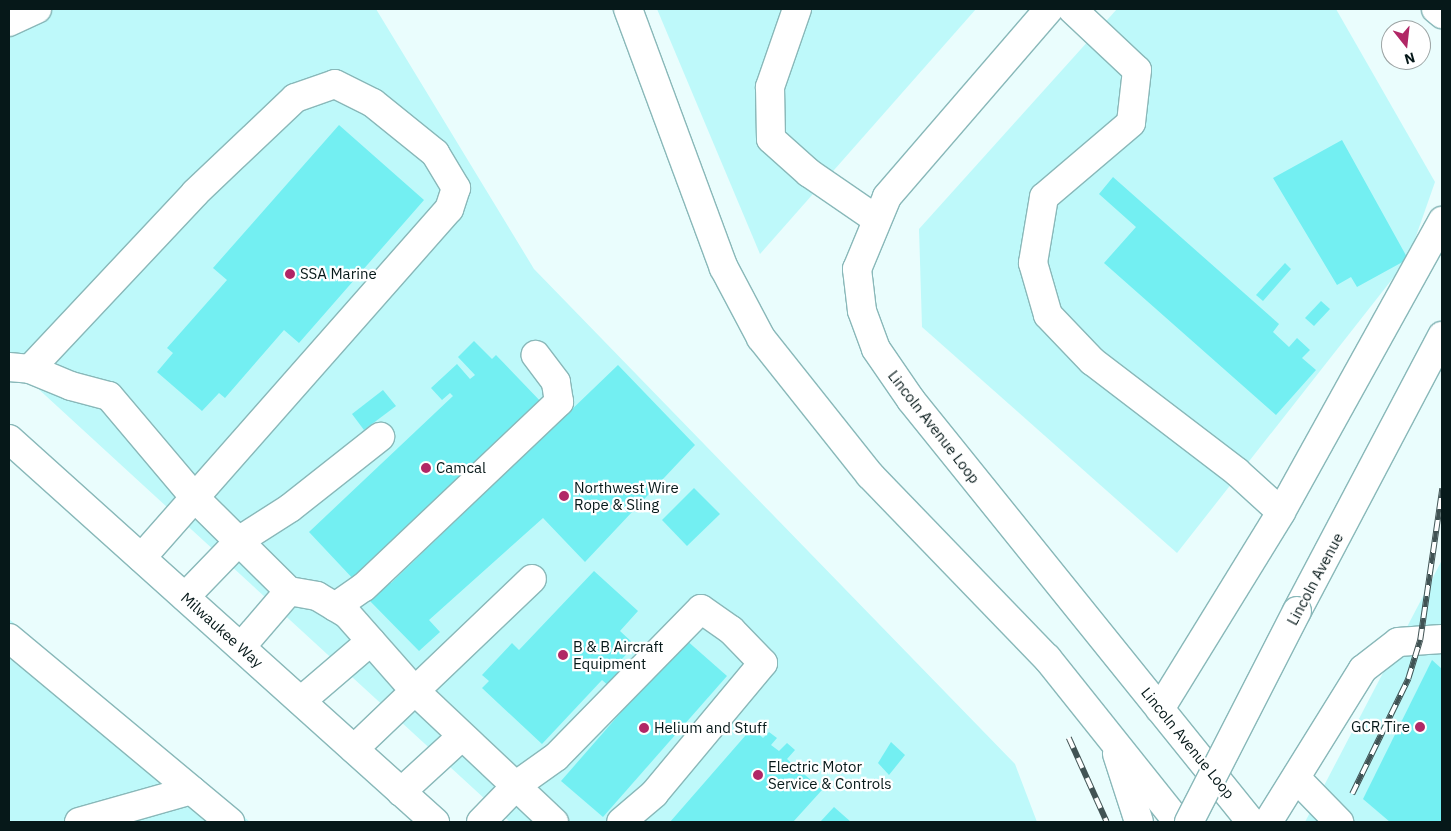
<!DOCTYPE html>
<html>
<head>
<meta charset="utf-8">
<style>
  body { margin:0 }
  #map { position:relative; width:1451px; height:831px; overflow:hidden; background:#eafdfd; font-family:"IBM Plex Sans",sans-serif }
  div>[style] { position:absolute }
  .built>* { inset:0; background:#bef9fa }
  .building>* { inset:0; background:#73eff2 }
  .roads { filter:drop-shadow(1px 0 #89b8b9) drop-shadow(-1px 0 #89b8b9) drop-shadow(0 1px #89b8b9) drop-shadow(0 -1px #89b8b9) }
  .minor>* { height:28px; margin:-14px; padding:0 14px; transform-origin:14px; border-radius:14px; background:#fff }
  .rail>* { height:5.5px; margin-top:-2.75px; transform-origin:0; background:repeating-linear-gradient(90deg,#fff 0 11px,#415354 0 22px); box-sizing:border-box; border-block:1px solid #415354 }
  .bridges { filter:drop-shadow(1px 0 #89b8b9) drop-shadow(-1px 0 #89b8b9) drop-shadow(0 1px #89b8b9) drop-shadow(0 -1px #89b8b9) }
  .minor-bridge>* { height:28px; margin:-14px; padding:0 14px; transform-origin:14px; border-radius:14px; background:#fff }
  .dots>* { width:14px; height:14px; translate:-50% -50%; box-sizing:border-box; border:2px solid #fff; border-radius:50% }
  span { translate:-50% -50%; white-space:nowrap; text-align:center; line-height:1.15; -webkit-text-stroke:4.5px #fff; paint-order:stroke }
  .poi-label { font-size:15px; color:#061819 }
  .left { translate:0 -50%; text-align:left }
  .right { translate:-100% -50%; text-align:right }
  .street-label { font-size:15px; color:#061819 }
  .frame { position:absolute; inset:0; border:10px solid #061819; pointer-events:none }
  .north { position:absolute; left:1381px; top:20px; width:50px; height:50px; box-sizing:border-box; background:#fff; border:1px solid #9ba3a3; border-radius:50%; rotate:164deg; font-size:14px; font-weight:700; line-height:20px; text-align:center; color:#061819 }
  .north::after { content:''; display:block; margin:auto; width:18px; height:22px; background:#b12766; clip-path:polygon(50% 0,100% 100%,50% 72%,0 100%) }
</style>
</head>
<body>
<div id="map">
  <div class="built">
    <div style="clip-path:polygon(9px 9px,376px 9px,534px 269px,1015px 764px,1037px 822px,510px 822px,9px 362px)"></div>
    <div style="clip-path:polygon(657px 9px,976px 9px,760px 254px)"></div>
    <div style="clip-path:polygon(1117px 9px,1336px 9px,1435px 182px,1408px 259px,1177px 553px,922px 327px,919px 229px)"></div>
    <div style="clip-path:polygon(1442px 560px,1442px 822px,1305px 822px)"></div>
    <div style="clip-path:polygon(9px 619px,250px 822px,9px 822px)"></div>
  </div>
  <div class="building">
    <div style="clip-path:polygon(339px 125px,424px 200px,299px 343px,284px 330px,225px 398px,219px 393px,202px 411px,157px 372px,173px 353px,167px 348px,227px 280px,213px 268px)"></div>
    <div style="clip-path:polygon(1342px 140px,1408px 259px,1357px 287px,1351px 277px,1337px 285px,1273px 178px)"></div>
    <div style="clip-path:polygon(1113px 177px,1279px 324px,1273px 332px,1289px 347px,1297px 338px,1310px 350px,1302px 358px,1316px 370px,1276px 415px,1104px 263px,1136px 227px,1099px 194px)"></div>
    <div style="clip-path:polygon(1285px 263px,1291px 269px,1263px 301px,1256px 295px)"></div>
    <div style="clip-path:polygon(1321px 301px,1330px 309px,1314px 326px,1305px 318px)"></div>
    <div style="clip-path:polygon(474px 341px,492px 359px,496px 355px,544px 405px,356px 582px,309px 532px,453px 396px,450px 393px,442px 400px,431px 388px,457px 364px,470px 379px,475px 375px,458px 357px)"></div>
    <div style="clip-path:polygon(618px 365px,695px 445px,585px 562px,543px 518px,429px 620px,440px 632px,419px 651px,368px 599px,388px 580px,391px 583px)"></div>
    <div style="clip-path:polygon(383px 390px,396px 406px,364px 430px,352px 414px)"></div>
    <div style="clip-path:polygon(694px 488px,720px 514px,687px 546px,662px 520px)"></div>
    <div style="clip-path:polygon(594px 571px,638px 611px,620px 631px,635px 645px,622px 659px,629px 666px,610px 687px,602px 680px,542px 744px,482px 688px,489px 681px,482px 675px,512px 643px,519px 650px)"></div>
    <div style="clip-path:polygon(685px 639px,727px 676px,603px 817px,561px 781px)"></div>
    <div style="clip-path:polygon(1432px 660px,1442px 669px,1442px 822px,1390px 822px,1363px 799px)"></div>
    <div style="clip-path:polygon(752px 728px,763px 738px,769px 732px,777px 738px,771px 745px,779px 751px,787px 743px,795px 750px,787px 759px,822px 790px,793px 822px,670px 822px)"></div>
    <div style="clip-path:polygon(891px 742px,905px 755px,889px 775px,878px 763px)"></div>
    <div style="clip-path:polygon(834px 807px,851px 822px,820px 822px)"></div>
  </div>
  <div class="roads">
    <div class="minor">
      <div style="left:628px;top:9px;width:276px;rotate:69.7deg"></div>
      <div style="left:724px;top:268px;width:79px;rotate:62.1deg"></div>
      <div style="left:761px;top:338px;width:175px;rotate:51.5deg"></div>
      <div style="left:870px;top:475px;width:255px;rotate:46deg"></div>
      <div style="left:1047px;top:658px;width:210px;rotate:51.4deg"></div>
      <div style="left:797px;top:9px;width:83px;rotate:109.1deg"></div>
      <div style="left:770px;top:87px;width:52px;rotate:88.9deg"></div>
      <div style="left:771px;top:139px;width:51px;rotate:41.8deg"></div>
      <div style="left:809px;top:173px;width:81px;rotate:34.5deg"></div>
      <div style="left:1049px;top:9px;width:248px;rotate:130.8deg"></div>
      <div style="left:887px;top:197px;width:78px;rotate:112.6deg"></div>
      <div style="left:857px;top:269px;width:42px;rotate:83.2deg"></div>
      <div style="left:862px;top:311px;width:40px;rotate:69.8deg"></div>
      <div style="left:876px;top:349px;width:62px;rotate:55.5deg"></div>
      <div style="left:911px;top:400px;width:542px;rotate:51.14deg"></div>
      <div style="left:1072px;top:9px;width:89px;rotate:43.2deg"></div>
      <div style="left:1137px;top:70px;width:53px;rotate:96.5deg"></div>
      <div style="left:1131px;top:123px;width:114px;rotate:139.6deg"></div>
      <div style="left:1044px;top:197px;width:67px;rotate:99.5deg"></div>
      <div style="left:1033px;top:263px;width:54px;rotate:73.9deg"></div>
      <div style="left:1048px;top:315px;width:64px;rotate:46.3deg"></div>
      <div style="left:1092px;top:361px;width:183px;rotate:37.4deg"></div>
      <div style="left:1237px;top:472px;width:59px;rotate:42.3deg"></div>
      <div style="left:1436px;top:9px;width:8px;rotate:40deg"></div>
      <div style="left:9px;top:22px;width:31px;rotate:-25deg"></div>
      <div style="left:9px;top:367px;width:21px;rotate:5deg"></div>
      <div style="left:30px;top:369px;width:44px;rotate:22.5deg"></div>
      <div style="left:71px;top:386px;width:39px;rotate:15deg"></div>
      <div style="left:109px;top:396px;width:135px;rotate:49.8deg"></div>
      <div style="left:196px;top:499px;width:131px;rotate:44.7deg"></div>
      <div style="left:289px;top:591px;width:28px;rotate:10deg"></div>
      <div style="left:317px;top:596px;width:35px;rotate:31deg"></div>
      <div style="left:347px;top:614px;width:103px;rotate:48.6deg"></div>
      <div style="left:415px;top:691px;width:191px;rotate:43.3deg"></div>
      <div style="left:30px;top:369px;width:241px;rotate:-46.8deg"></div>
      <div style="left:195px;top:193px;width:138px;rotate:-43.5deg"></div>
      <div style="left:295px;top:98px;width:42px;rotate:-19.3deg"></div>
      <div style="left:335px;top:84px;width:42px;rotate:26.6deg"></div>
      <div style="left:373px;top:103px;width:80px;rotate:38.9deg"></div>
      <div style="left:435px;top:153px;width:41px;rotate:59deg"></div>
      <div style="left:456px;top:188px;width:22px;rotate:108deg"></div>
      <div style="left:449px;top:209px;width:465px;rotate:131.4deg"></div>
      <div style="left:9px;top:439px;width:573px;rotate:41.96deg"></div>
      <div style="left:185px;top:597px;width:79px;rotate:-46deg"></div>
      <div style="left:240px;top:540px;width:59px;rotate:-32.6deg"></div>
      <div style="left:290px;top:508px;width:115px;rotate:-38.3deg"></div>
      <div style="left:335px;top:607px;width:35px;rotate:-35deg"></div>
      <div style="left:364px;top:587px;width:269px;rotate:-43.5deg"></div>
      <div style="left:559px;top:402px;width:20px;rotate:-99deg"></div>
      <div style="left:556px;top:382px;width:34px;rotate:-127deg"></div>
      <div style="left:1297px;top:611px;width:311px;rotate:-62.2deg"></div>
      <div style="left:9px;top:638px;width:288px;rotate:39.8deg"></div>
      <div style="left:241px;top:647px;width:74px;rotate:-49.4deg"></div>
      <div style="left:301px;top:701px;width:92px;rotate:-40.6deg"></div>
      <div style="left:1160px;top:709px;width:231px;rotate:-58.4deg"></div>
      <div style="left:1281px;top:512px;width:333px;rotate:-61deg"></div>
      <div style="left:354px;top:749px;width:246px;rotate:-43.7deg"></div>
      <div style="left:1117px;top:754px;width:71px;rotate:72.1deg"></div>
      <div style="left:1296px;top:778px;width:62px;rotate:45.7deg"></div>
      <div style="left:401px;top:792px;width:81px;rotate:-42.5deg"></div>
      <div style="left:79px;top:822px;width:117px;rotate:-15.8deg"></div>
      <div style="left:481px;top:822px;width:53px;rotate:-45.8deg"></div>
      <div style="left:518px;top:784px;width:47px;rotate:-35.4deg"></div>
      <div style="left:556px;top:757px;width:207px;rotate:-45.6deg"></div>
      <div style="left:701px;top:609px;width:37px;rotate:35deg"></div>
      <div style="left:731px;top:630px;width:46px;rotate:45.9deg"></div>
      <div style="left:763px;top:663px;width:170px;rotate:129.8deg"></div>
      <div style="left:654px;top:794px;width:43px;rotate:139.7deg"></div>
      <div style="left:1268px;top:822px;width:180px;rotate:-58.2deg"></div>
      <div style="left:1363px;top:669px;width:44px;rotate:-37.6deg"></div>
      <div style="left:1398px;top:642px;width:44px;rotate:-3.9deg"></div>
    </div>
  </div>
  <div class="rail">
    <div style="left:1069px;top:738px;width:92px;rotate:65.7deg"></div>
    <div style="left:1352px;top:794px;width:128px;rotate:-64deg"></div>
    <div style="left:1408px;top:679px;width:41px;rotate:-72.9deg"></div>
    <div style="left:1420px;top:640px;width:153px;rotate:-81.7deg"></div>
  </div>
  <div class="bridges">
    <div class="minor-bridge">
      <div style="left:1189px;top:822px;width:237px;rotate:-62.9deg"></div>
    </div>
  </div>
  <div class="dots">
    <div style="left:290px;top:274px;background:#b12766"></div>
    <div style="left:426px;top:468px;background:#b12766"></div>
    <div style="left:564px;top:496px;background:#b12766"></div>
    <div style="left:563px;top:655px;background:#b12766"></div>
    <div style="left:1420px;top:727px;background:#b12766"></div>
    <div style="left:644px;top:728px;background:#b12766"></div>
    <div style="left:758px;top:775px;background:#b12766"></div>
  </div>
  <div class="poi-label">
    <span class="left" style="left:300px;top:274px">SSA Marine</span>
    <span class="left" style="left:436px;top:468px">Camcal</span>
    <span class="left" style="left:574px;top:496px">Northwest Wire<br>Rope &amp; Sling</span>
    <span class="left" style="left:573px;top:655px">B &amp; B Aircraft<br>Equipment</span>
    <span class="right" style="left:1410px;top:727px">GCR Tire</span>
    <span class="left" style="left:654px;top:728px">Helium and Stuff</span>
    <span class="left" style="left:768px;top:775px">Electric Motor<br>Service &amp; Controls</span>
  </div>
  <div class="street-label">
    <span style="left:934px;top:427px;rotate:52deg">Lincoln Avenue Loop</span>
    <span style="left:1315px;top:579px;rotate:-62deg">Lincoln Avenue</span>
    <span style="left:222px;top:630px;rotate:42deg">Milwaukee Way</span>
    <span style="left:1188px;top:743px;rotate:51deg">Lincoln Avenue Loop</span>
  </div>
  <div class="frame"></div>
  <div class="north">N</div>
</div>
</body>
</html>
